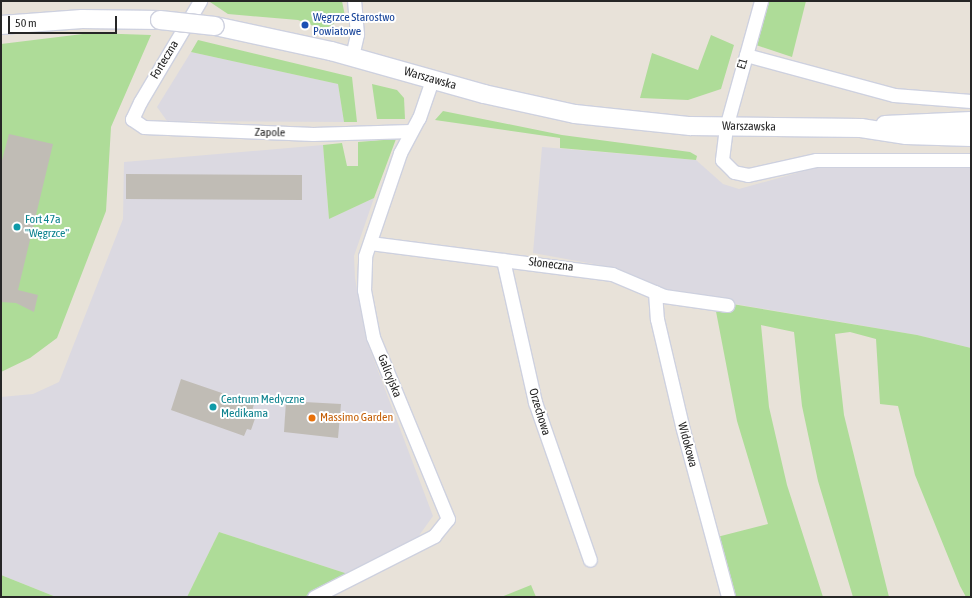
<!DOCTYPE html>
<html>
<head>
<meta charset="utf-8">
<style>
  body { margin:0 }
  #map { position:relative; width:972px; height:598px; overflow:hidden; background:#e8e2d9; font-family:"Asap Condensed",sans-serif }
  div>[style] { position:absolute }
  .industrial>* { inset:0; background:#dbd9e1 }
  .green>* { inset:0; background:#aedc98 }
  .building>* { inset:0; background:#c0bcb5 }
  .roads { filter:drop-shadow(1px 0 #ced1df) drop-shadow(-1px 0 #ced1df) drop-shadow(0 1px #ced1df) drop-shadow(0 -1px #ced1df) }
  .street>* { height:13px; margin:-6.5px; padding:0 6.5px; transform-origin:6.5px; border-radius:6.5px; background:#fff }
  .secondary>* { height:18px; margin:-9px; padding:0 9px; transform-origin:9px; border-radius:9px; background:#fff }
  .bridges { filter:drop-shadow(1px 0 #ced1df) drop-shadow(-1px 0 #ced1df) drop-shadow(0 1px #ced1df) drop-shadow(0 -1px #ced1df) }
  .secondary-bridge>* { height:18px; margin:-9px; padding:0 9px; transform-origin:9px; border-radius:9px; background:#fff }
  .dots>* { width:11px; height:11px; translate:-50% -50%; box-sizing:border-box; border:2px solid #fff; border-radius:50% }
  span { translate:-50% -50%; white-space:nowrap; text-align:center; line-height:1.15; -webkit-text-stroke:4px #fff; paint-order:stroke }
  .transit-label { font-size:12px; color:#164399 }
  .left { translate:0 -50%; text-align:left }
  .street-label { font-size:12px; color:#262626 }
  .culture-label { font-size:12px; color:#0d838f }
  .food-label { font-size:12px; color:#c56008 }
  .frame { position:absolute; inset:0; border:2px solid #262626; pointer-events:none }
  .scale { position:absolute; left:8px; top:16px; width:109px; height:18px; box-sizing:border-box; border:2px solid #262626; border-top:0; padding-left:5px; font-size:12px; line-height:14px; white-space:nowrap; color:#262626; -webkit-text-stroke:3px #fff; paint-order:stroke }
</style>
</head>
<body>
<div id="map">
  <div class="industrial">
    <div style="clip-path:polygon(191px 52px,338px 84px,344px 122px,167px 121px,157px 107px)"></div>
    <div style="clip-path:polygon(323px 145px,329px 219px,374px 198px,354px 256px,355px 278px,366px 339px,433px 516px,418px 537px,348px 574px,219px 532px,187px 597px,56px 597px,1px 575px,1px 397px,33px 394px,59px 382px,123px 219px,124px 162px)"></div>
    <div style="clip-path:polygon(542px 147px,696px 160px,723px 184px,739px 189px,822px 166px,971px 168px,971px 348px,917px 335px,706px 299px,666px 289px,616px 268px,533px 253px)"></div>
  </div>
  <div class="green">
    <div style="clip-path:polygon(342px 1px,345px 16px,324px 30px,298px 20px,228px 14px,210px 2px)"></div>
    <div style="clip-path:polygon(768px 1px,806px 1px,792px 57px,756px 45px)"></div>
    <div style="clip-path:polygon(91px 33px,151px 35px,111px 127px,106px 211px,57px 338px,30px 358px,1px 372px,1px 44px)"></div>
    <div style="clip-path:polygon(711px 35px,734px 45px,721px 89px,688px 100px,640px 98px,652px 53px,698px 70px)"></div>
    <div style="clip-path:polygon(198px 40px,352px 77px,357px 122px,344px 122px,338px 84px,191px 52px)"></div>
    <div style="clip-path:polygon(372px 84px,397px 90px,404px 98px,405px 119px,377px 119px)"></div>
    <div style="clip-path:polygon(443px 111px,562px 135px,690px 152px,697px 156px,696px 160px,560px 148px,560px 138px,435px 120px)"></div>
    <div style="clip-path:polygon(396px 139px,374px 198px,329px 219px,323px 145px,342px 143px,347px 166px,358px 166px,358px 142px)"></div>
    <div style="clip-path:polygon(714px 301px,917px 335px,971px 348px,971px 597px,966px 597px,960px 586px,915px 475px,898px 406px,880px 404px,876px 339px,850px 332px,835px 334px,844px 415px,889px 597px,853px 597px,818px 481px,802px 406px,794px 332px,761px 325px,769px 407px,787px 485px,823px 597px,732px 597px,717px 537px,768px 524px,737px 421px)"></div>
    <div style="clip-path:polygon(219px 532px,348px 574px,304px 597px,187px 597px)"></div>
    <div style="clip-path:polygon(1px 575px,56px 597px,1px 597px)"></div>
    <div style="clip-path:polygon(531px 585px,536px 597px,501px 597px)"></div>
  </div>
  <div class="building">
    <div style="clip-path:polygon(9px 134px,53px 144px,18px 290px,38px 295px,34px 312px,16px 303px,1px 302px,1px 164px)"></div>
    <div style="clip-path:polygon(126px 174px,302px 175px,302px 200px,126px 199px)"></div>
    <div style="clip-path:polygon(181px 379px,254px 404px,252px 411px,257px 413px,251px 430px,247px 429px,244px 436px,171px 410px)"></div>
    <div style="clip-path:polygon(286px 401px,341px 404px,338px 438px,284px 432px)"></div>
  </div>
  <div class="roads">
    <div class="street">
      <div style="left:200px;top:1px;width:117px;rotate:120.7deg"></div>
      <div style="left:140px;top:102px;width:19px;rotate:115deg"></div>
      <div style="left:132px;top:119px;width:14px;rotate:34deg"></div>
      <div style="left:144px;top:127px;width:169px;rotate:2.4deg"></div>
      <div style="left:313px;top:134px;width:98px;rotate:-1.8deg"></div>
      <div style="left:761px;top:1px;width:131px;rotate:105.5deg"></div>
      <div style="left:726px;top:127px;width:33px;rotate:97deg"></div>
      <div style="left:722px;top:160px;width:17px;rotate:45deg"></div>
      <div style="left:734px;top:172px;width:14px;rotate:12deg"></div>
      <div style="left:748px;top:175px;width:70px;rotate:-12.4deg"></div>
      <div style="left:816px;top:160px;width:155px"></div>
      <div style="left:746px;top:55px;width:153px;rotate:15.1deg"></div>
      <div style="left:894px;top:95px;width:77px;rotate:4.5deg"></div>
      <div style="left:352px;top:56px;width:23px;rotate:-77deg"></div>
      <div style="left:357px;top:34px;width:33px;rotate:-95deg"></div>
      <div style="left:370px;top:243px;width:244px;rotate:7.3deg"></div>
      <div style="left:612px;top:274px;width:56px;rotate:22.9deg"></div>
      <div style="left:664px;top:296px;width:64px;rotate:8.1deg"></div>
      <div style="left:503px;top:260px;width:146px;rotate:77.3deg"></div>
      <div style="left:535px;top:402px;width:167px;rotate:70.8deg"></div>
      <div style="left:655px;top:292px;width:27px;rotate:86deg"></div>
      <div style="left:657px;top:319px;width:110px;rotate:76.8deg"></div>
      <div style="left:682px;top:426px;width:177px;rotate:74.9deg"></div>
      <div style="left:314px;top:597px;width:135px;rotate:-26.9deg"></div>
      <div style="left:434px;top:536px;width:22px;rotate:-51deg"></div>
      <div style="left:448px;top:519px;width:197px;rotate:-112.4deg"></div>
      <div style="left:373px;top:337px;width:48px;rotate:-100.8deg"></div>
      <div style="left:364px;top:290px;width:34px;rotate:-88deg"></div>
      <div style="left:365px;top:256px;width:109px;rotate:-71.2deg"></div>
      <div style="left:400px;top:153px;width:40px;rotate:-62deg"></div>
      <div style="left:419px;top:118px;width:40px;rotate:-71.1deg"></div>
    </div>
    <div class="secondary">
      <div style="left:1px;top:25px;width:81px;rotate:-4.2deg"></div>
      <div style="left:82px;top:19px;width:78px;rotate:0.7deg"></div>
      <div style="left:215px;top:26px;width:119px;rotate:12.2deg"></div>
      <div style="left:331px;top:51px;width:159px;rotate:15.7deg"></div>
      <div style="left:484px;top:94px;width:93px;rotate:12.4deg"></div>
      <div style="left:575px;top:114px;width:116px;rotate:6deg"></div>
      <div style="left:690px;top:126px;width:171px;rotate:0.7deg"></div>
      <div style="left:861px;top:128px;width:46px;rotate:8.8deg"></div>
      <div style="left:906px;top:135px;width:65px;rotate:1.8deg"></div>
      <div style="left:885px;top:125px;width:86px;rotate:-2.7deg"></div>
    </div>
  </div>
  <div class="bridges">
    <div class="secondary-bridge">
      <div style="left:160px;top:20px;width:55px;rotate:6.2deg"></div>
    </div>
  </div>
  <div class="dots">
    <div style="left:305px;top:25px;background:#1a4fb4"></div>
    <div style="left:17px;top:227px;background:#0f9aa8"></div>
    <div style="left:213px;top:407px;background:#0f9aa8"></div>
    <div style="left:312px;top:418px;background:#e8710a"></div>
  </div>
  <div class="transit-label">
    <span class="left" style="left:313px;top:25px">Węgrzce Starostwo<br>Powiatowe</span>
  </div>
  <div class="street-label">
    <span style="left:165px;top:60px;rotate:-59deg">Forteczna</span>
    <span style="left:743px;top:64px;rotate:-74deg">E1</span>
    <span style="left:430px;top:79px;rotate:16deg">Warszawska</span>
    <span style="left:749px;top:127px;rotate:1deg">Warszawska</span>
    <span style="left:270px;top:133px;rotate:1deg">Zapole</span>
    <span style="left:551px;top:265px;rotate:7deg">Słoneczna</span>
    <span style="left:389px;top:376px;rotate:68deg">Galicyjska</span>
    <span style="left:539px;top:412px;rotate:73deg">Orzechowa</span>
    <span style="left:687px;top:445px;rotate:75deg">Widokowa</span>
  </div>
  <div class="culture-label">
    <span class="left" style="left:25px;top:227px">Fort 47a<br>"Węgrzce"</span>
    <span class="left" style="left:221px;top:407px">Centrum Medyczne<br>Medikama</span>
  </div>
  <div class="food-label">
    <span class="left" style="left:320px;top:418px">Massimo Garden</span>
  </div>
  <div class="frame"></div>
  <div class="scale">50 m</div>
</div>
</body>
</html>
